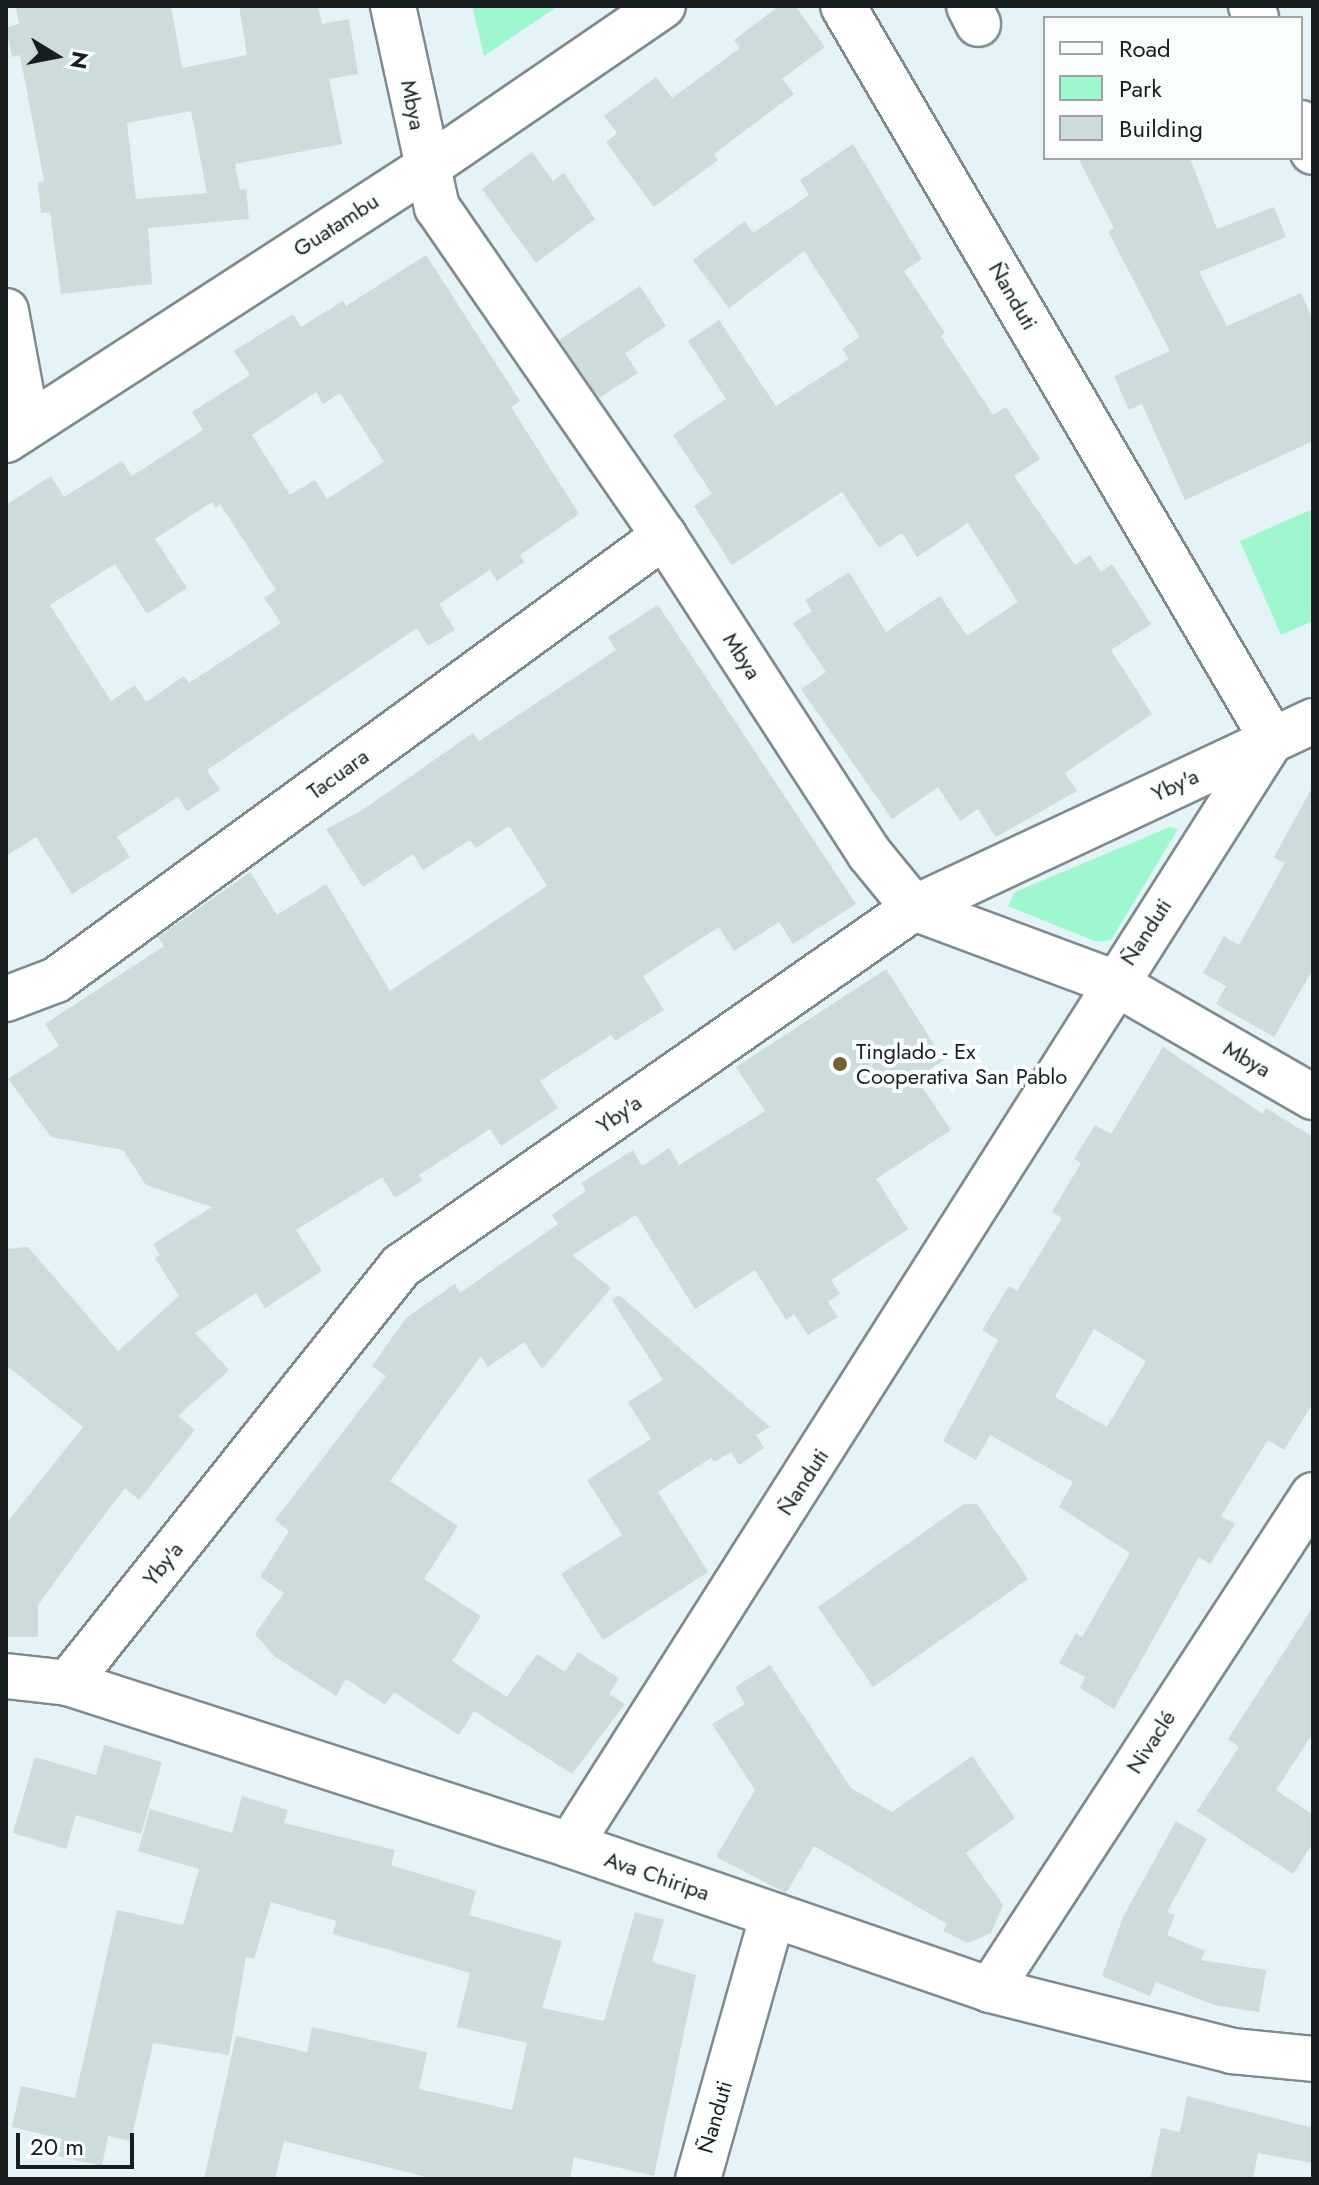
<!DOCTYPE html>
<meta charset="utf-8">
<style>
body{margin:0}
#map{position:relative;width:1319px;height:2185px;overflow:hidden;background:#e3f3f8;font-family:Jost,sans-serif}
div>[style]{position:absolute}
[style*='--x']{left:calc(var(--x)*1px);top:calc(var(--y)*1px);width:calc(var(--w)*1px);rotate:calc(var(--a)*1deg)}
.green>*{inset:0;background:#9ff7ce}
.building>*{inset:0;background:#cbdcda}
.roads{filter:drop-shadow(2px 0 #7d8b8f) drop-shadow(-2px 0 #7d8b8f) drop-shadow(0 2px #7d8b8f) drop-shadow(0 -2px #7d8b8f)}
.minor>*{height:44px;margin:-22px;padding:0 22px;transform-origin:22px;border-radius:22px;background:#fff}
.dots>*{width:22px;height:22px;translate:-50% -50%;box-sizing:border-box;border:4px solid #fbfeff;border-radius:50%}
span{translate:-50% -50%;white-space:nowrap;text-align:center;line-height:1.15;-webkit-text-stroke:8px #fbfeff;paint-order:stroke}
.street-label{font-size:22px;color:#181e1f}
.poi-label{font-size:22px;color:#181e1f}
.left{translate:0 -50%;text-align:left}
.frame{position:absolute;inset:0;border:8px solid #181e1f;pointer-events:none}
.legend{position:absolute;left:1043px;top:16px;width:260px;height:144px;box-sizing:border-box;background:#fbfeff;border:2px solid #a0a4a5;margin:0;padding:10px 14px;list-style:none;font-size:24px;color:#181e1f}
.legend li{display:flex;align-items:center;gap:16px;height:40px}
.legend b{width:40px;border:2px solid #a0a4a5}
.north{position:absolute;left:16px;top:16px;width:80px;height:80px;-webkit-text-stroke:6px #fbfeff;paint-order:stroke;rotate:100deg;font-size:22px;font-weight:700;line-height:32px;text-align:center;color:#181e1f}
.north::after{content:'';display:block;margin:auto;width:28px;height:36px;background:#181e1f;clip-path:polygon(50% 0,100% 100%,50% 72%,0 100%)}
.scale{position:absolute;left:16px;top:2133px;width:118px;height:36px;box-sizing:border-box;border:4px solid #181e1f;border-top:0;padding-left:10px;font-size:24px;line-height:28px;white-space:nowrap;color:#181e1f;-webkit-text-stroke:6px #fbfeff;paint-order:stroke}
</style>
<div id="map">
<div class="green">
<div style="clip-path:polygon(472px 6px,558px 6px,484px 56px)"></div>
<div style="clip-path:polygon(1313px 509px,1313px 621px,1281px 635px,1240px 541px)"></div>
<div style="clip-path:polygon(1170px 827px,1178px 829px,1111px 940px,1097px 942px,1008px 906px,1015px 892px)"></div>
</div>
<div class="building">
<div style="clip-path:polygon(evenodd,16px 6px,171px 6px,182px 68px,247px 55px,239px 6px,318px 6px,322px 24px,349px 19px,358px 74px,329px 79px,342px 144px,235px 164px,240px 190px,246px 189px,249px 219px,148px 228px,152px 284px,61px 294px,50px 212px,41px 213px,38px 182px,44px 181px,20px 55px,12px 57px,6px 28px,19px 24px,16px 6px,191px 111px,207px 193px,136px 199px,127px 123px,191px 111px)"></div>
<div style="clip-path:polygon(779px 6px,795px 6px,825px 47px,782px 79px,794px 94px,714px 154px,718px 160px,654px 207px,606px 142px,617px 133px,604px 116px,656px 77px,672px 98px,740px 48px,734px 40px)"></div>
<div style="clip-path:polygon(853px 144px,922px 259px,904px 271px,945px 333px,941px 336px,993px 415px,1006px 407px,1040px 459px,1014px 476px,1075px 565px,1090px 555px,1101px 572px,1112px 564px,1151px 624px,1111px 650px,1152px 714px,1065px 773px,1077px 791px,996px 837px,978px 809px,960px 821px,938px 787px,892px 819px,801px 689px,826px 672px,793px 623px,812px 611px,805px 600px,849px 572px,886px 632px,940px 596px,967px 636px,1018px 602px,968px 523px,917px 557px,902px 533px,879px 548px,842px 492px,732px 565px,694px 506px,712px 494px,673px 435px,726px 399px,688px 341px,719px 320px,776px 406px,849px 359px,842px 349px,860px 337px,804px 251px,729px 308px,693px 260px,745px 221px,753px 233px,809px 195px,800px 180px)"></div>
<div style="clip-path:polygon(532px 152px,553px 181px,564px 173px,595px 219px,536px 263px,482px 189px)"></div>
<div style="clip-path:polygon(1078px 158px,1190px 158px,1217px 229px,1274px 207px,1286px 237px,1199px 272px,1227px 326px,1301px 293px,1313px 320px,1313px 441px,1185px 500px,1142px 404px,1129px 410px,1114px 376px,1170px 351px,1108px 231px,1114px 228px)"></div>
<div style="clip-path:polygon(evenodd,426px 255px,520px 401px,511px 407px,579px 514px,520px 555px,524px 562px,497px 581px,490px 570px,439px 604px,455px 630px,428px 646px,417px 628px,207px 770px,220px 790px,187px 811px,178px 797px,117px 837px,130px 857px,72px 894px,36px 837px,6px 856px,6px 505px,51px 476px,64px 497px,122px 461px,132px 476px,203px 430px,192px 412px,250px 375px,234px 351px,293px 314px,301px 327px,343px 301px,346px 306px,426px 255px,316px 392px,323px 404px,340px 393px,384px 462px,327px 499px,315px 480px,290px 495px,252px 435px,316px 392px,426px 255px,212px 502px,215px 508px,220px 504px,276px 590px,264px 598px,281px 623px,189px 683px,184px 676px,146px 702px,135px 685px,111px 701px,50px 605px,115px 564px,147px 614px,187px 588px,155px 539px,212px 502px)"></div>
<div style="clip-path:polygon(640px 286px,666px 326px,625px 353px,638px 373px,599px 398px,559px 340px)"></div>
<div style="clip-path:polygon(658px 605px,856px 904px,793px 944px,779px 922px,734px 951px,719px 927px,643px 976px,664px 1010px,615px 1041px,611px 1035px,540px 1081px,558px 1108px,501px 1146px,490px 1129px,419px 1175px,423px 1180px,395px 1198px,382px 1177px,296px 1230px,322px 1271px,265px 1308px,256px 1293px,195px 1333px,229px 1370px,178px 1416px,195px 1430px,139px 1500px,125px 1488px,80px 1547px,38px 1605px,38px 1637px,6px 1637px,6px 1524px,83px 1427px,6px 1365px,6px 1249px,28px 1247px,118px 1351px,179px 1296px,155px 1258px,160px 1255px,153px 1244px,212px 1207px,146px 1185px,123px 1150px,51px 1137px,8px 1079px,59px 1046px,45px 1024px,164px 946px,158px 937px,250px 872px,277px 915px,326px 884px,390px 991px,547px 886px,509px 826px,476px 848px,470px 840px,423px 870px,413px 854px,363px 887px,326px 829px,361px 811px,473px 733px,479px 741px,616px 650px,608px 637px)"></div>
<div style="clip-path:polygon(1313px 786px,1313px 969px,1274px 1037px,1216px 1004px,1226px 986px,1203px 973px,1224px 936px,1239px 945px,1285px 863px,1274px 857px)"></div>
<div style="clip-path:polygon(886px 969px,944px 1060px,916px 1078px,951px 1130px,876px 1179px,908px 1229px,831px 1280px,840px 1294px,828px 1302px,838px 1317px,808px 1335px,794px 1314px,786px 1320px,755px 1270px,695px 1309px,636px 1215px,572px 1255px,611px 1288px,542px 1369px,524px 1342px,488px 1367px,481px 1356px,390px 1481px,458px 1526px,424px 1579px,481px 1616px,452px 1661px,507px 1697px,537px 1654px,565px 1672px,578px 1652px,619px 1678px,609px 1694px,625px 1704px,572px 1774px,474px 1711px,459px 1735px,394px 1692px,385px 1705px,346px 1679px,336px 1696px,274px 1656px,255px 1634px,284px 1593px,260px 1577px,289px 1531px,275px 1520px,386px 1376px,372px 1366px,406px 1318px,455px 1284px,460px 1293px,558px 1224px,552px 1215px,586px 1191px,581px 1183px,633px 1150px,642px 1166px,669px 1148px,679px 1165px,765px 1111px,736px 1067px)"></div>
<div style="clip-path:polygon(evenodd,1163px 1047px,1263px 1114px,1266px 1108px,1313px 1137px,1313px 1403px,1284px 1450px,1268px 1440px,1221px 1516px,1235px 1524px,1210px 1564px,1199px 1557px,1114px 1709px,1080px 1688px,1085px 1677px,1059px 1663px,1076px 1633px,1082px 1637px,1130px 1553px,1059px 1507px,1073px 1482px,990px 1435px,976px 1460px,943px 1441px,998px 1340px,982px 1330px,1009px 1286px,1017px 1291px,1062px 1218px,1052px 1212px,1081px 1163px,1074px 1159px,1095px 1125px,1111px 1134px,1163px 1047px,1094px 1329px,1146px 1361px,1107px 1427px,1055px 1397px,1094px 1329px)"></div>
<div style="clip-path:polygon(619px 1295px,770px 1427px,756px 1435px,764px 1448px,739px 1465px,731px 1452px,714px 1462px,711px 1458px,658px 1492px,708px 1572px,603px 1640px,561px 1574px,622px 1535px,587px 1480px,651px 1439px,628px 1402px,663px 1380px,612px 1300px)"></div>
<div style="clip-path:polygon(964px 1504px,977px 1504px,1028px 1579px,873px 1687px,818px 1607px)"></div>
<div style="clip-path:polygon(1313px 1607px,1313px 1733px,1276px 1790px,1313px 1815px,1313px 1843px,1293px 1874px,1197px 1811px,1239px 1747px,1228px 1739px)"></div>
<div style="clip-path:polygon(770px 1665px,851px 1788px,892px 1812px,972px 1756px,1015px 1818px,966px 1853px,1003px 1905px,991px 1933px,968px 1943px,943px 1931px,947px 1924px,814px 1846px,786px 1893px,716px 1857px,755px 1790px,712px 1724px,745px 1704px,735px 1687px)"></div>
<div style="clip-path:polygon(104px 1745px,162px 1762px,141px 1834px,76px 1815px,66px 1849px,13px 1833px,35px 1757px,96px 1775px)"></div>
<div style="clip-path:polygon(242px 1796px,288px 1810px,284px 1823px,395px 1850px,391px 1865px,476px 1891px,469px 1915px,562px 1941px,542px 2008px,604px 2021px,635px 1912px,664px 1920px,652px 1962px,696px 1975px,654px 2176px,574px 2157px,570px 2179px,434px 2179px,284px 2141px,275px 2179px,204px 2179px,236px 2036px,307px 2052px,312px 2027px,427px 2052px,419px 2089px,512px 2110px,527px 2043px,457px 2027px,470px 1973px,333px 1934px,336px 1921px,271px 1902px,254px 1959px,246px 1957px,229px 2055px,153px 2043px,131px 2141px,108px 2136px,102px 2166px,58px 2156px,62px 2139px,12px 2127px,21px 2086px,75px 2098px,117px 1910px,183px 1925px,199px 1869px,138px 1851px,150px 1809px,232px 1833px)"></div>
<div style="clip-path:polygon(1176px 1821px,1207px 1839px,1167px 1912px,1175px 1915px,1167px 1935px,1205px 1951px,1201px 1960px,1266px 1970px,1259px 2012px,1214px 2005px,1156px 1982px,1150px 1996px,1102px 1976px,1123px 1917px)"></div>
<div style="clip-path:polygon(1187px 2096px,1313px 2128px,1313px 2163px,1258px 2153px,1253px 2179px,1150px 2179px,1161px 2128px,1180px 2132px)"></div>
</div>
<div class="roads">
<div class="minor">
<div style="--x:393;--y:6;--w:206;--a:77.7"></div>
<div style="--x:437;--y:207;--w:400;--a:55.4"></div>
<div style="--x:664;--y:536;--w:378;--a:57.1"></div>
<div style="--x:869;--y:853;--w:71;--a:50.7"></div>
<div style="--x:914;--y:908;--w:212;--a:20.4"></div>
<div style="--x:1113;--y:982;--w:231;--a:29.9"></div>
<div style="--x:969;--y:6;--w:20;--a:63"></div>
<div style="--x:1251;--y:6;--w:13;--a:67"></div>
<div style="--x:1301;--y:123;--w:31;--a:68"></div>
<div style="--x:6;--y:311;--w:115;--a:79.5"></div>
<div style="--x:6;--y:440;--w:500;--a:-32.93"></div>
<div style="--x:426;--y:168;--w:287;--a:-34.4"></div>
<div style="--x:6;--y:999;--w:53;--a:-20.8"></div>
<div style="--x:56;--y:980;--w:753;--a:-36.14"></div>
<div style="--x:6;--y:1676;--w:62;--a:6.4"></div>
<div style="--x:68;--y:1683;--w:527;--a:17.89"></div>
<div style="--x:570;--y:1845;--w:444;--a:19"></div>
<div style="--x:990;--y:1990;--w:250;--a:14.1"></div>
<div style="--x:1232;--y:2051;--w:81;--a:5.6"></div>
<div style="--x:68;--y:1683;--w:534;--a:-51.39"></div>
<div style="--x:401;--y:1266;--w:626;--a:-34.91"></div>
<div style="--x:914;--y:908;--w:441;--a:-25.1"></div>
<div style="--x:570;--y:1845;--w:1310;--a:-57.6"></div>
<div style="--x:1272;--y:739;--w:849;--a:-120.34"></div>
<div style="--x:990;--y:1990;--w:591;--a:-56.87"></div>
<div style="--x:698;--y:2179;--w:272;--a:-74.2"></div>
</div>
</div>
<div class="dots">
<div style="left:840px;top:1064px;background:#766030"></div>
</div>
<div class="street-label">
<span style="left:413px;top:105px;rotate:79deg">Mbya</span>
<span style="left:336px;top:225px;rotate:-33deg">Guatambu</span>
<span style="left:1013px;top:296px;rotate:60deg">Ñanduti</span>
<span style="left:742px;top:656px;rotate:57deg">Mbya</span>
<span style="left:338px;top:774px;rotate:-36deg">Tacuara</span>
<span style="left:1175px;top:785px;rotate:-25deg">Yby'a</span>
<span style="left:1146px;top:932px;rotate:-57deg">Ñanduti</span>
<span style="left:1247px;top:1059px;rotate:30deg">Mbya</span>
<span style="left:619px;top:1114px;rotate:-35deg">Yby'a</span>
<span style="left:803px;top:1482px;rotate:-57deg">Ñanduti</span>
<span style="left:163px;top:1564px;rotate:-51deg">Yby'a</span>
<span style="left:1151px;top:1742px;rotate:-57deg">Nivaclé</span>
<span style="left:657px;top:1876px;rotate:19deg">Ava Chiripa</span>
<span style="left:715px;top:2117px;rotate:-74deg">Ñanduti</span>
</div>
<div class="poi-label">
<span class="left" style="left:856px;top:1064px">Tinglado - Ex<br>Cooperativa San Pablo</span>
</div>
<div class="frame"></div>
<ul class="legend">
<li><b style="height:10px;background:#fff"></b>Road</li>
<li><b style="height:22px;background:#9ff7ce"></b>Park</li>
<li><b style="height:22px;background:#cbdcda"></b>Building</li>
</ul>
<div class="north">N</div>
<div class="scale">20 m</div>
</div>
